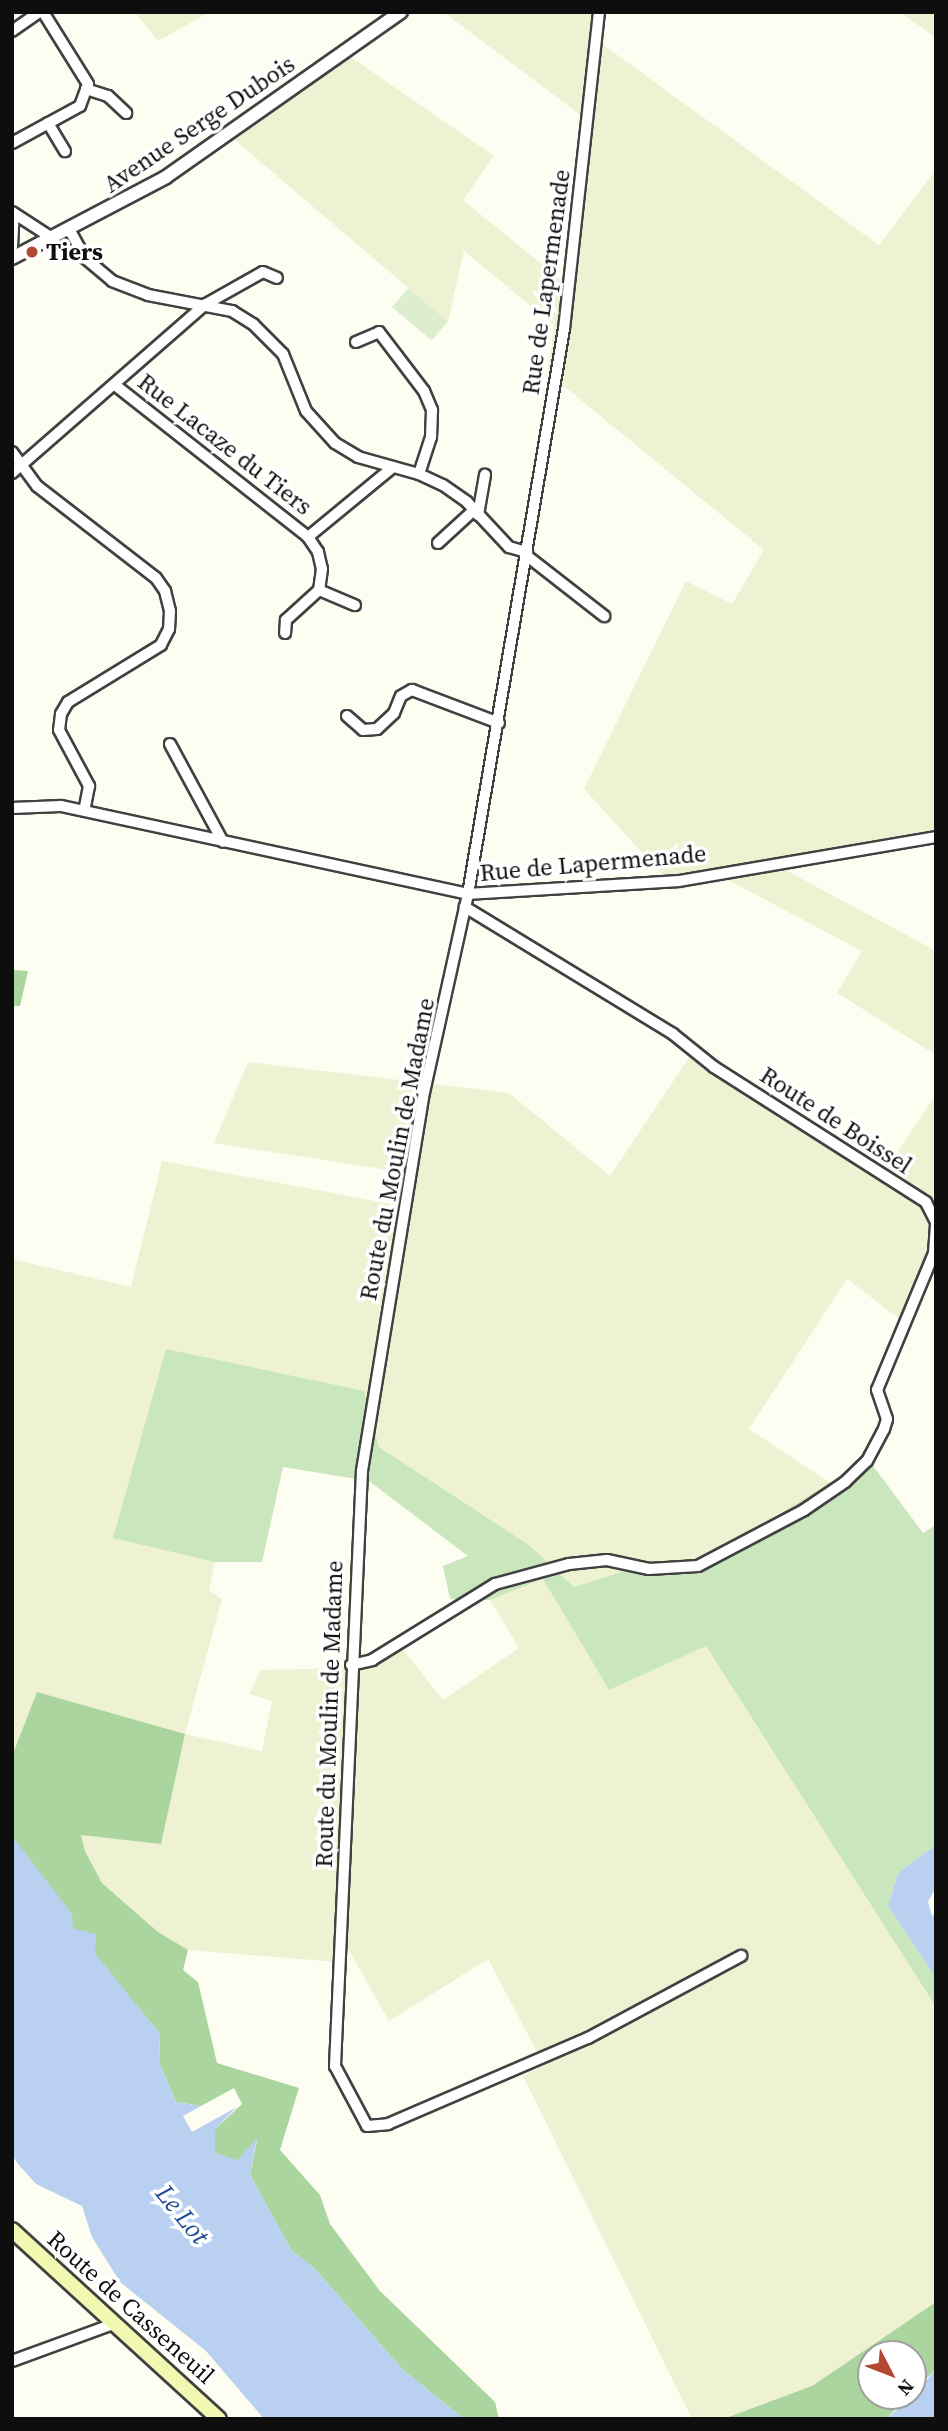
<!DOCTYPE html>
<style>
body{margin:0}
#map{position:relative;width:948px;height:2431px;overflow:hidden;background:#fdfef1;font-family:"Source Serif 4",serif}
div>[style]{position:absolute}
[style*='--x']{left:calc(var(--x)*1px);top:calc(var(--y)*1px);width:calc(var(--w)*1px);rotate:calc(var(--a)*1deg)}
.farmland>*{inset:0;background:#eef2d3}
.green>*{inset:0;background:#c9e6bd}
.forest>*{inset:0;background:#abd59e}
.pitch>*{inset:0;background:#dceece;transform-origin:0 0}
.water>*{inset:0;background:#bad0f1}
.roads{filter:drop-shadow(2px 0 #414141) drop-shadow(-2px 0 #414141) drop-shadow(0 2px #414141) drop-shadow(0 -2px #414141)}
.minor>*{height:10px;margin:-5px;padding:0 5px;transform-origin:5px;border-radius:5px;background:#fff}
.tertiary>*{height:12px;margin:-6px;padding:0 6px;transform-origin:6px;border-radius:6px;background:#fff}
.secondary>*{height:14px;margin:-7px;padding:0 7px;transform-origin:7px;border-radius:7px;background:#f1f8b2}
.dots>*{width:19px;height:19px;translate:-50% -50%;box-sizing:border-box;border:4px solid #fff;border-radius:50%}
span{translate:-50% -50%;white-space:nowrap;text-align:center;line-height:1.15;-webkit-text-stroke:7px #fff;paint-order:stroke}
.street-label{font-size:24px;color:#0e0e0e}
.poi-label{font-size:24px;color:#0e0e0e;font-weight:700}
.left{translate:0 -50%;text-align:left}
.water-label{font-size:26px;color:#224b95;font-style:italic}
.frame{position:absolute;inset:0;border:14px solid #0e0e0e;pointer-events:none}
.north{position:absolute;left:857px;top:2340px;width:70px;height:70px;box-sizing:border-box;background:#fff;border:2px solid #9f9f9f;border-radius:50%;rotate:132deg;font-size:19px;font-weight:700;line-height:28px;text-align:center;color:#0e0e0e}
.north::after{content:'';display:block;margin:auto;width:24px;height:32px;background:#b24732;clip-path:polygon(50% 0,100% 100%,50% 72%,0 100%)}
</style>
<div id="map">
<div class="farmland">
<div style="clip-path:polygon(135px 12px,210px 12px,158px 41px)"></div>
<div style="clip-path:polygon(443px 12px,603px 12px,598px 41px,879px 245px,936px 170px,936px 829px,778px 866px,936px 951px,936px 1055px,837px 993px,862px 951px,726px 879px,676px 890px,584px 789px,686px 581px,732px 604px,764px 550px,548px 373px,554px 325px,464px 251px,448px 322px,235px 140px,348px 55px,494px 156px,463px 200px,566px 284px,577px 217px,583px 117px)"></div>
<div style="clip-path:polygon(905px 12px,936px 12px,936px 38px,903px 14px)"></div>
<div style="clip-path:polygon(692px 1053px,883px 1174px,936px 1094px,936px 1235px,901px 1320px,847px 1279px,749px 1429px,832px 1484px,692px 1569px,637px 1567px,574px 1587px,529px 1545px,379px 1447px,364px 1391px,114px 1538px,215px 1562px,209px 1591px,222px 1599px,185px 1734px,262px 1751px,272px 1701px,250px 1694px,260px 1670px,352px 1668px,397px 1642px,443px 1700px,519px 1648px,490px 1600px,543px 1579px,609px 1690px,706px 1646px,936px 2007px,936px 2302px,812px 2386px,723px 2419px,692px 2419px,523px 2076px,544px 2065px,488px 1959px,389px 2021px,343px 1940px,337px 1962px,188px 1950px,158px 1932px,102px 1883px,85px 1851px,37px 1692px,12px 1756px,12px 1259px,131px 1287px,162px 1161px,396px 1205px,409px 1173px,214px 1143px,248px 1062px,509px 1093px,610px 1176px)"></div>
</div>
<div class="green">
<div style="clip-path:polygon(166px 1349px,364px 1391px,379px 1447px,529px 1545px,574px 1587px,637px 1567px,692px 1569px,868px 1459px,923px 1533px,936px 1525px,936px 1845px,898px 1873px,888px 1906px,936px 1978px,936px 2007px,706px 1646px,609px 1690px,543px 1579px,490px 1600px,450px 1599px,443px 1566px,468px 1556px,369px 1481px,283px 1467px,262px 1562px,215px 1562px,113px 1538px)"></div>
</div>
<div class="forest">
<div style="clip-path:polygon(12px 970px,28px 971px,20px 1006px,12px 1006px)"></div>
<div style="clip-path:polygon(37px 1692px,185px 1734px,161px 1844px,81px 1835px,85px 1851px,102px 1883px,158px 1932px,188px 1950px,183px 1970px,198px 1982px,217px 2063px,299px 2088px,280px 2150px,320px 2195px,330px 2224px,380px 2291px,495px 2402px,499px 2419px,464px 2419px,402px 2369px,315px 2269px,291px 2250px,250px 2175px,257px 2140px,238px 2161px,215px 2153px,215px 2129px,242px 2104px,234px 2088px,201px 2106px,176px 2102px,159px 2062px,160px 2034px,73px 1928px,12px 1836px,12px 1756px)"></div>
<div style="clip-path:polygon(936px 2302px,936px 2369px,913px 2392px,913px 2354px,871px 2354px,871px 2396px,909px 2396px,886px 2419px,723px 2419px,812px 2386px)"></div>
</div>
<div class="pitch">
<div style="left:408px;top:288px;width:52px;height:25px;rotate:40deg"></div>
</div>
<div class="water">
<div style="clip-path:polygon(12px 1836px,72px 1914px,73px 1928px,96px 1934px,95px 1953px,160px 2034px,159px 2062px,176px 2102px,201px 2106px,183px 2116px,192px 2132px,237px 2107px,215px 2129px,215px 2153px,238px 2160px,257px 2138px,250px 2175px,291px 2250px,315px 2269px,402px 2369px,464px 2419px,264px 2419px,206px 2351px,120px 2282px,92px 2237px,82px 2206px,36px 2184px,18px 2164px,12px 2155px)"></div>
<div style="clip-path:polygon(936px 1845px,936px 1887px,928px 1902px,932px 1916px,936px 1914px,936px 1978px,888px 1906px,898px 1873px)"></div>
<div style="clip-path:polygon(936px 2369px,936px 2419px,886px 2419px,913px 2396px)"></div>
</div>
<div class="roads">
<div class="minor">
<div style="--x:599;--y:12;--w:319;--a:96.3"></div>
<div style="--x:564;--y:329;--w:573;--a:99.64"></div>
<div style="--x:468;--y:894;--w:203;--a:102.5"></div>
<div style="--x:424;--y:1092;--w:384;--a:99.3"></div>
<div style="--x:362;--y:1471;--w:596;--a:92.6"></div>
<div style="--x:335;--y:2066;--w:68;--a:61.9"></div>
<div style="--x:367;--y:2126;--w:21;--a:-5"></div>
<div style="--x:388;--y:2124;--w:218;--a:-23.3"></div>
<div style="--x:588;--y:2038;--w:174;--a:-28.2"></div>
<div style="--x:12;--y:31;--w:33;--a:-35"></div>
<div style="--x:86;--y:89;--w:23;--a:18"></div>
<div style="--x:108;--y:96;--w:25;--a:43"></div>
<div style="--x:48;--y:123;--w:33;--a:59"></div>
<div style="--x:12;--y:143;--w:77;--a:-28.6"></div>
<div style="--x:80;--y:106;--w:23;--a:-70"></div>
<div style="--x:88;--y:84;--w:85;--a:-122"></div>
<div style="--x:12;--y:212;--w:48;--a:33"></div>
<div style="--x:69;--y:229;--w:33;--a:61"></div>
<div style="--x:85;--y:258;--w:35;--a:40"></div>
<div style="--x:112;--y:281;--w:39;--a:21"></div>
<div style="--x:148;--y:295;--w:86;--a:10.8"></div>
<div style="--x:232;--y:311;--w:25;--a:32"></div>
<div style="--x:253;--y:324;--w:42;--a:45"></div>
<div style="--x:283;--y:354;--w:61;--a:68"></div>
<div style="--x:306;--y:411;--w:43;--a:47.8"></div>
<div style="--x:335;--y:443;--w:27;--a:31"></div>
<div style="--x:358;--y:457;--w:63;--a:15.6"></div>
<div style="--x:419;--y:474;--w:26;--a:25"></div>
<div style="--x:443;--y:485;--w:29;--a:35"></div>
<div style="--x:467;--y:502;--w:62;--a:47"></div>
<div style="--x:509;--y:547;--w:19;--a:16"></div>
<div style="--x:12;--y:247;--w:33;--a:-87"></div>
<div style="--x:356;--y:342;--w:25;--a:-23"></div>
<div style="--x:379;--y:332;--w:74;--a:52.7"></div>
<div style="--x:424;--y:391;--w:21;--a:67"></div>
<div style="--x:432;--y:410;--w:27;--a:92"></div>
<div style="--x:431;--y:437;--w:39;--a:108"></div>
<div style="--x:115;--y:385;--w:246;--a:38.2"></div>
<div style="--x:308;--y:537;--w:18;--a:56"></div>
<div style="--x:318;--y:552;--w:17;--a:77"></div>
<div style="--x:322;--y:569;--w:21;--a:98"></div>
<div style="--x:319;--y:590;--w:45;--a:137.7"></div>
<div style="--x:286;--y:620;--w:13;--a:94"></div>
<div style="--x:12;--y:452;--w:42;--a:53.7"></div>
<div style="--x:37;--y:486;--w:150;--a:37.7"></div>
<div style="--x:156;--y:578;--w:16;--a:55"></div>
<div style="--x:165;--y:591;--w:21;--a:76"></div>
<div style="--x:170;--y:611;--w:18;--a:93"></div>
<div style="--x:169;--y:629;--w:18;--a:117"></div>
<div style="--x:161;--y:645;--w:109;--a:148.5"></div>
<div style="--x:68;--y:702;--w:14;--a:120"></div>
<div style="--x:61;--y:714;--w:16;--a:97"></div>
<div style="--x:59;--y:730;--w:64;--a:61.8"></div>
<div style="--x:89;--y:786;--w:25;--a:101"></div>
<div style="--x:12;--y:473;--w:257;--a:-41.1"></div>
<div style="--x:206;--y:304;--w:65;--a:-29.3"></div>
<div style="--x:263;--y:272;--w:15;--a:23"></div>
<div style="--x:478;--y:515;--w:41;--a:-80.1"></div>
<div style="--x:308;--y:537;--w:110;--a:-39.5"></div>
<div style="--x:438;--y:543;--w:49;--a:-42.5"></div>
<div style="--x:527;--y:556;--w:98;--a:37.9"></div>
<div style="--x:319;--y:590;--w:39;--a:23"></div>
<div style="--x:347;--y:716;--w:21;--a:41"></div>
<div style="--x:363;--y:730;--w:14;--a:-4"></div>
<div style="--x:377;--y:729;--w:23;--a:-43"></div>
<div style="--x:394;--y:713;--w:18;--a:-68"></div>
<div style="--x:401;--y:696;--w:13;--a:-29"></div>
<div style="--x:412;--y:690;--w:93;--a:20.8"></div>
<div style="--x:170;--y:744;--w:111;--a:61.6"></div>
<div style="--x:12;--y:808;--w:49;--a:-2.3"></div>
<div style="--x:61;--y:806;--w:416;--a:12.2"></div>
<div style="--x:468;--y:894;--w:211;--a:-3.5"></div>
<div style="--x:679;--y:881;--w:261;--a:-9.7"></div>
<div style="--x:351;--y:1665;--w:22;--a:-13"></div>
<div style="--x:372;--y:1660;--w:145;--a:-31.7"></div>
<div style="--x:495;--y:1584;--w:77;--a:-15.1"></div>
<div style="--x:569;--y:1564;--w:38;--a:-6"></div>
<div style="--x:607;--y:1560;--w:43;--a:12.1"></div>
<div style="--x:649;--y:1569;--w:49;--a:-3.5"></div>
<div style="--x:698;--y:1566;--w:120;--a:-27.8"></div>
<div style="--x:804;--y:1510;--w:50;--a:-34.3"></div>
<div style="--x:845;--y:1482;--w:30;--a:-44"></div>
<div style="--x:867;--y:1461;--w:36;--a:-62"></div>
<div style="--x:884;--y:1429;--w:10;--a:-73"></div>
<div style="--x:887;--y:1419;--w:31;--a:-109"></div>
<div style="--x:877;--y:1390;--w:148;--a:-67.4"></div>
<div style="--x:934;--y:1253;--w:31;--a:-86"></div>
<div style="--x:936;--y:1222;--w:22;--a:-117"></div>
<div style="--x:926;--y:1202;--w:251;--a:-147.5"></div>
<div style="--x:714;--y:1067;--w:53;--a:-141.2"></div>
<div style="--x:673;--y:1034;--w:244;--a:-148.6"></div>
<div style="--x:12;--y:2361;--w:111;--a:-20.1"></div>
</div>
<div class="tertiary">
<div style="--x:12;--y:258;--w:174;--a:-27.7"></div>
<div style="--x:166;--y:177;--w:287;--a:-35.1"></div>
</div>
<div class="secondary">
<div style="--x:12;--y:2230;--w:280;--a:42.4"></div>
</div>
</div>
<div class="dots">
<div style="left:32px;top:252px;background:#b24732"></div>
</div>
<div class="street-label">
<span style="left:199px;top:124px;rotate:-34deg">Avenue Serge Dubois</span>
<span style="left:546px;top:282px;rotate:-82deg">Rue de Lapermenade</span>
<span style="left:225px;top:444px;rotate:38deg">Rue Lacaze du Tiers</span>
<span style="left:593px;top:863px;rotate:-5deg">Rue de Lapermenade</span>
<span style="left:836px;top:1120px;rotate:33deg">Route de Boissel</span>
<span style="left:397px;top:1149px;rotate:-79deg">Route du Moulin de Madame</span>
<span style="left:329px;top:1714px;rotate:-88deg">Route du Moulin de Madame</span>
<span style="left:131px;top:2307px;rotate:42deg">Route de Casseneuil</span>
</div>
<div class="poi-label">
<span class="left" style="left:46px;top:252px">Tiers</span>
</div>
<div class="water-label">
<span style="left:182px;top:2215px;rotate:51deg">Le Lot</span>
</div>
<div class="frame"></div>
<div class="north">N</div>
</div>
